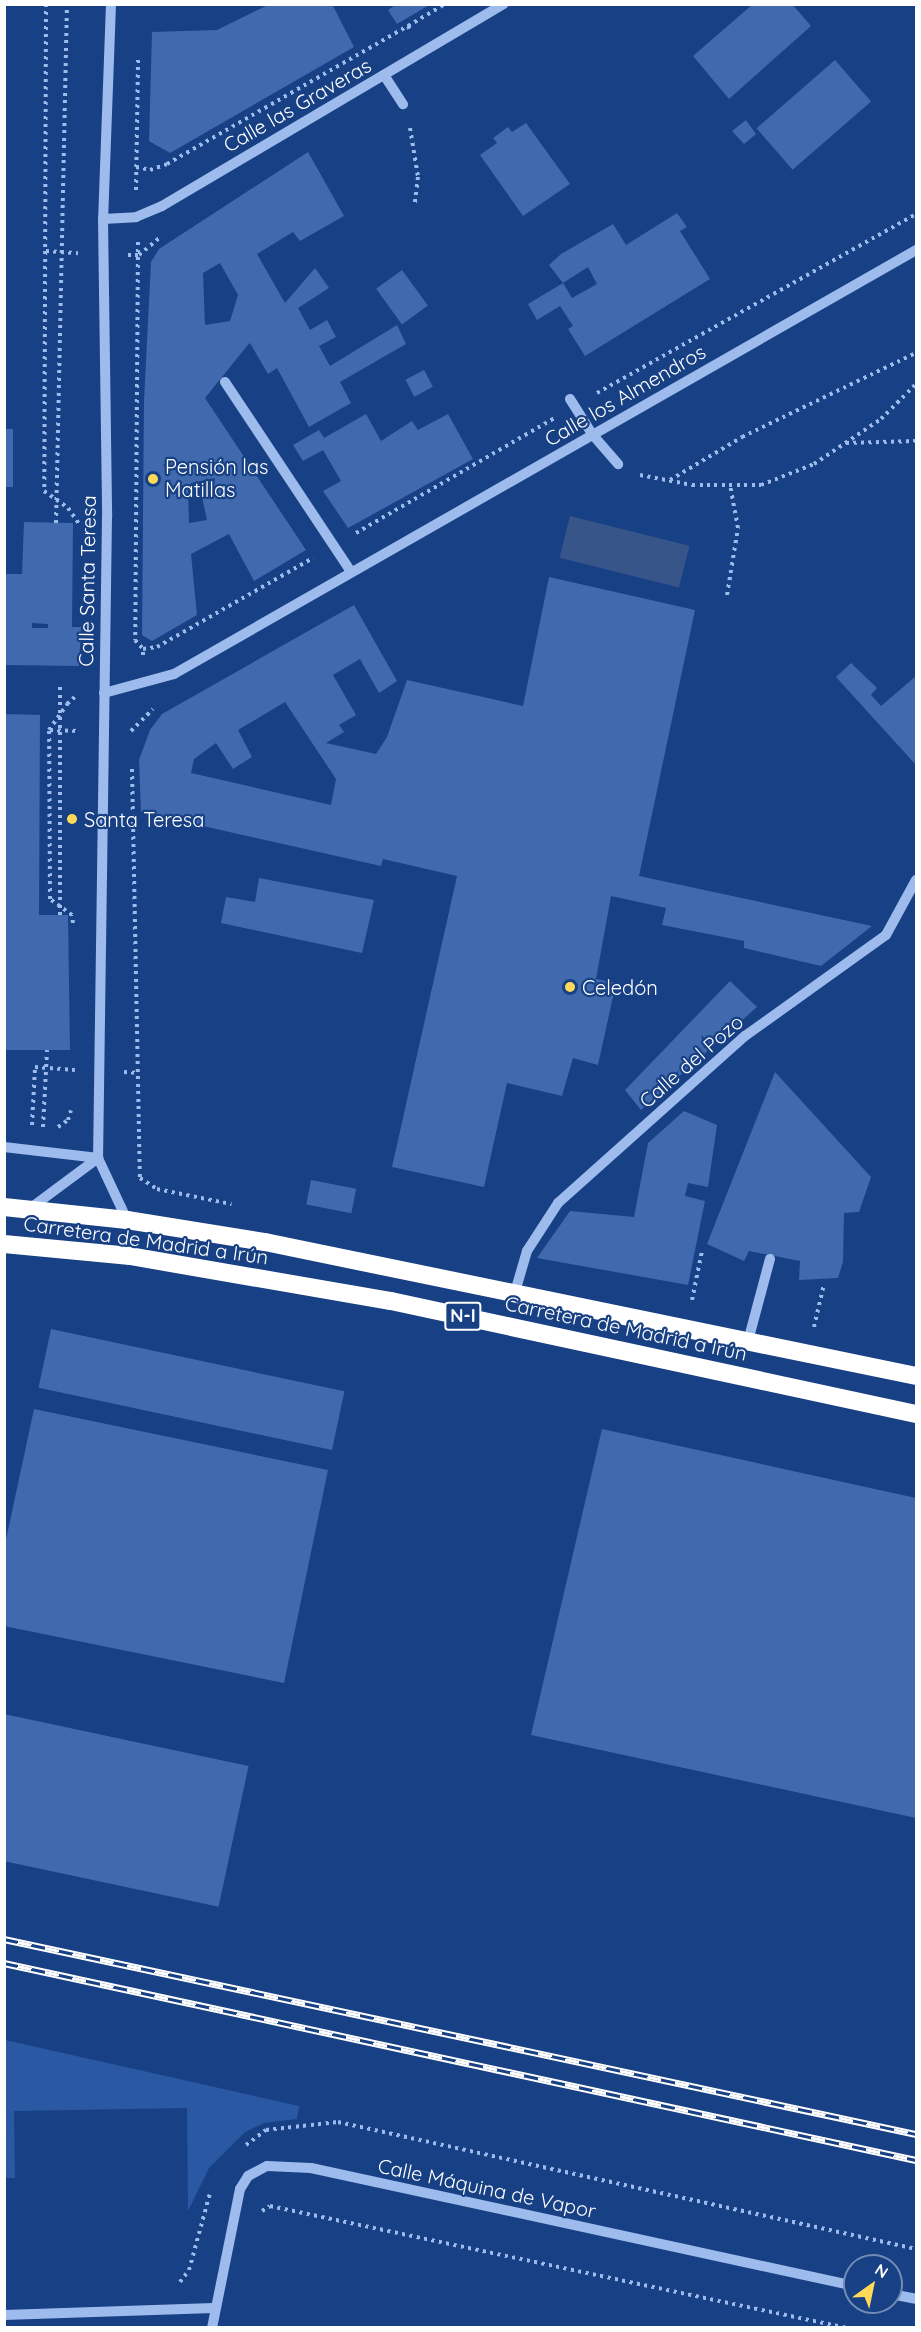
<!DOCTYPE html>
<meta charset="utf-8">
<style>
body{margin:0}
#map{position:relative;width:921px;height:2332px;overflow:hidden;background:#184084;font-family:Quicksand,sans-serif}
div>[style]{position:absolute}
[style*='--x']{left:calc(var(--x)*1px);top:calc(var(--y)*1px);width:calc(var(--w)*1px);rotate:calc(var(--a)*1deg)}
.green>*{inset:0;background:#2a58a3}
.water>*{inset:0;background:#375588;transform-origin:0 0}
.building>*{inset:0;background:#4069ae;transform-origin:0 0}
.path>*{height:4px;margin-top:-2px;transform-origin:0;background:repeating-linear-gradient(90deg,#9dbbec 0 3px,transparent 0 7.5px)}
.minor>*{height:10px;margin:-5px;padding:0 5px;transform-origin:5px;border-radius:5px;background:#9dbbec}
.highway>*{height:18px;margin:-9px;padding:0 9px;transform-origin:9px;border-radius:9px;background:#fff}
.rail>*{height:7px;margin-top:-3.5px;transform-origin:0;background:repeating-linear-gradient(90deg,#184084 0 14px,#fff 0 28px);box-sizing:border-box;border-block:2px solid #fff}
.dots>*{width:16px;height:16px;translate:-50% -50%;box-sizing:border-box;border:3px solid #184084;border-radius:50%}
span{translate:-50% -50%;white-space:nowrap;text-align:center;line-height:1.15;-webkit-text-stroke:4.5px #184084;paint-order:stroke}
.shield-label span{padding:2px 4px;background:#184084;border:2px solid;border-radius:4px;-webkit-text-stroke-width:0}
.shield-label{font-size:18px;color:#fff;font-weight:700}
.street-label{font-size:20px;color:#fff}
.poi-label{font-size:20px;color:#fff}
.left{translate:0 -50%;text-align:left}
.frame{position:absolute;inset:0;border:6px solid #fff;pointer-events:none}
.north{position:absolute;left:843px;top:2254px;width:60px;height:60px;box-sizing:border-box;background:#184084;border:2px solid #748cb5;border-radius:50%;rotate:33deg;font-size:16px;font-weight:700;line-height:24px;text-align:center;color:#fff}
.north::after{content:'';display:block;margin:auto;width:21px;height:27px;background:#ffda58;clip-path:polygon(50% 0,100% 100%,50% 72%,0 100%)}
</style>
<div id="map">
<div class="green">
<div style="clip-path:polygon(5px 2040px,299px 2106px,297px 2119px,264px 2123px,245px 2132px,209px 2168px,188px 2211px,187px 2108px,14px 2111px,15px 2178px,5px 2178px)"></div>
</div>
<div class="water">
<div style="left:570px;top:516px;width:123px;height:43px;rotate:14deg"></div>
</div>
<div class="building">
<div style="clip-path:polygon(270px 4px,332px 4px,354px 47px,170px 153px,149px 141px,152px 32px,217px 30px)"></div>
<div style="clip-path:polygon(397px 4px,431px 4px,397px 24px,388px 10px)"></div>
<div style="clip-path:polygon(753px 4px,792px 4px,811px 26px,729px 99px,693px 56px)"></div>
<div style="left:835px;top:60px;width:55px;height:104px;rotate:49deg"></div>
<div style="clip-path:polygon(746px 120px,756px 134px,744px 144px,732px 131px)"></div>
<div style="clip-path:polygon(526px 123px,570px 184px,523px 216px,480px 155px,497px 143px,493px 138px,508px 127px,512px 132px)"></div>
<div style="clip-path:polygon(evenodd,308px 152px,344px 216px,300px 241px,293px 232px,257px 254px,285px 303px,315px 268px,329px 288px,298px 308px,310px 330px,327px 320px,336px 337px,319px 346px,330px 366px,397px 325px,406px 344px,340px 382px,351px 403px,309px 427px,277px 368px,268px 374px,250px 343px,247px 346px,205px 398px,306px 550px,254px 581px,229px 534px,191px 554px,197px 615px,152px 641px,142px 635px,144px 400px,151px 262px,159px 249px,308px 152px,220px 263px,238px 295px,230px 321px,205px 325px,203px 273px,220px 263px,308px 152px,215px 478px,214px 485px,200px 488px,207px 520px,189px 523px,188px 490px,193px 489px,191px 483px,215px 478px)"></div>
<div style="clip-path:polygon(677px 213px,687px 227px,680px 231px,710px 279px,585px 356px,568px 329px,573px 326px,560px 306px,537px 320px,528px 304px,563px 283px,572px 298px,597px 284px,588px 267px,563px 283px,549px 265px,561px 254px,613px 224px,626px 245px)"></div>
<div style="left:402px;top:270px;width:44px;height:32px;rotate:54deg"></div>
<div style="left:424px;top:370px;width:19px;height:21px;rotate:62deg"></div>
<div style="clip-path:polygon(366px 414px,381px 441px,412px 421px,418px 430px,448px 414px,473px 459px,348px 528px,323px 491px,341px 481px,323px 450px,303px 461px,293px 445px,319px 430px,324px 438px)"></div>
<div style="left:4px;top:429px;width:9px;height:58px"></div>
<div style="clip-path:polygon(evenodd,24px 522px,73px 523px,72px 627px,81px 627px,79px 666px,4px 665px,4px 574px,22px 574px,24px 522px,32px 623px,48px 624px,48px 628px,32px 628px,32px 623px)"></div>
<div style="clip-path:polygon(evenodd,549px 577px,695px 610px,639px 876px,872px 926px,821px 966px,744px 948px,744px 941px,662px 925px,666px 908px,611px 896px,596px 979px,616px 983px,598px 1065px,573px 1058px,562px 1096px,507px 1083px,484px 1187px,392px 1167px,457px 876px,383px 859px,381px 866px,141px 812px,139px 760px,150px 730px,162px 714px,354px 605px,397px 681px,379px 693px,360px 659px,333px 675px,356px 715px,339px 725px,344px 732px,326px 743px,376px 754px,387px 737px,407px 680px,523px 706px,549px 577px,285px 702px,336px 779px,331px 805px,191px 773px,194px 759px,216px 743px,233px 769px,252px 757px,238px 730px,285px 702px)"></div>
<div style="clip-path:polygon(851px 663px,877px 688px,871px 695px,881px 706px,916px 676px,916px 765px,836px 677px)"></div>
<div style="clip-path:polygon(4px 714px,40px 715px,39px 915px,68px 915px,70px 1050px,4px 1050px)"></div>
<div style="clip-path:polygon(259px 878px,374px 900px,362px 953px,221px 923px,226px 897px,255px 902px)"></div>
<div style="clip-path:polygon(730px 981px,757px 1007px,641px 1110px,625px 1090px)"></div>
<div style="clip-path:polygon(775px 1072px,871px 1177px,859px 1212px,844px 1213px,843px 1262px,838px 1278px,799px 1280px,800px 1261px,749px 1251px,744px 1261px,707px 1244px)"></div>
<div style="clip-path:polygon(684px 1111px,717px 1125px,708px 1187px,688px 1183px,685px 1196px,705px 1201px,688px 1285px,537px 1258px,570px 1211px,634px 1217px,648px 1143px)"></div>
<div style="left:311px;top:1180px;width:46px;height:25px;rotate:11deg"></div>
<div style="left:51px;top:1329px;width:300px;height:60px;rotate:12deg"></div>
<div style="clip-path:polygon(34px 1409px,328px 1470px,284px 1683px,4px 1626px,4px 1549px)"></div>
<div style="clip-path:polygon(602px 1429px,916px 1498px,916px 1818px,531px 1735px)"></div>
<div style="left:4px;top:1714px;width:250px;height:144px;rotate:12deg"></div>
</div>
<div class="path">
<div style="--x:46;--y:4;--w:487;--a:90.2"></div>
<div style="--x:44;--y:491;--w:29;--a:35"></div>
<div style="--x:68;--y:508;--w:19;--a:55"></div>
<div style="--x:408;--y:26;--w:43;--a:-30.7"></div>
<div style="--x:410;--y:128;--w:50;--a:80.7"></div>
<div style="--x:418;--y:177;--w:26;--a:97"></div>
<div style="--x:136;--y:167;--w:14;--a:12"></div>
<div style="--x:150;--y:170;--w:18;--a:-19"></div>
<div style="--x:167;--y:164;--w:278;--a:-29.8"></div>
<div style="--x:408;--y:26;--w:4;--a:63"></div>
<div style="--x:136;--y:190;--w:130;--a:-89.1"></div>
<div style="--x:138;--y:242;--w:398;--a:90.4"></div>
<div style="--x:135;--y:640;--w:12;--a:48"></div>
<div style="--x:46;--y:251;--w:32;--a:4"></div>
<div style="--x:128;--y:255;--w:11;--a:0"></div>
<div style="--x:139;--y:255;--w:26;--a:-40"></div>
<div style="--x:597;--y:393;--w:366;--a:-29.3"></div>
<div style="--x:846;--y:443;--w:70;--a:-1.6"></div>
<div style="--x:640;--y:475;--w:53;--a:10.9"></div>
<div style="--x:692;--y:485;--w:69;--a:0"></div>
<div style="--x:761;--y:485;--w:57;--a:-21.6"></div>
<div style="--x:814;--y:464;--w:81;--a:-33.9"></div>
<div style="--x:881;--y:419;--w:49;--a:-45"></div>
<div style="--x:670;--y:480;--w:84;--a:-30.8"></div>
<div style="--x:742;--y:437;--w:193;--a:-25.8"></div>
<div style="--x:56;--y:523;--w:519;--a:-88.79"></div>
<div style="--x:356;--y:533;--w:229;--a:-30.1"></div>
<div style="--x:727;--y:595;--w:68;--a:-80.7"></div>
<div style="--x:738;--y:528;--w:44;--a:-100.5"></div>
<div style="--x:143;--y:655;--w:6;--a:-90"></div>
<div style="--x:143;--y:649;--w:14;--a:-8"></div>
<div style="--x:157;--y:647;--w:180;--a:-29.7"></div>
<div style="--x:50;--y:730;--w:29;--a:2"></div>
<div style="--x:131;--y:731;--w:31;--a:-45"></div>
<div style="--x:132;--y:769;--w:409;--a:88.9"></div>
<div style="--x:140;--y:1178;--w:20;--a:33"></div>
<div style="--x:157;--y:1189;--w:76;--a:11.5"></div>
<div style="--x:60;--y:915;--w:229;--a:-90"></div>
<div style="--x:73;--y:923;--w:8;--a:-97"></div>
<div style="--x:72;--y:915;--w:27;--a:-144"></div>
<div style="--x:50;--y:899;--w:169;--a:-90.3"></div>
<div style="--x:49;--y:730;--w:32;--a:-55"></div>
<div style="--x:67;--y:704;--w:15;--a:-42"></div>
<div style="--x:124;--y:1072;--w:15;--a:4"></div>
<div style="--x:32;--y:1125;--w:58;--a:-87"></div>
<div style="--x:35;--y:1067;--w:40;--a:4.3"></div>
<div style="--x:43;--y:1127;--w:77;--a:-87"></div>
<div style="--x:58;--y:1127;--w:12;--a:-35"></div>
<div style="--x:68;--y:1120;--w:10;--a:-73"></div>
<div style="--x:692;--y:1300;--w:50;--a:-78.5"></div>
<div style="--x:814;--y:1327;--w:44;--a:-76.9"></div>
<div style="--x:246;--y:2145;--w:25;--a:-37"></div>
<div style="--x:266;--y:2130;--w:72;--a:-6.3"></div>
<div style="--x:338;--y:2122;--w:592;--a:12.39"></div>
<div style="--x:262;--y:2211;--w:9;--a:-32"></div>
<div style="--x:270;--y:2206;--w:590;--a:11.94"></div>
<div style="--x:180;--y:2282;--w:15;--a:-53"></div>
<div style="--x:189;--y:2270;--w:80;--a:-74.7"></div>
</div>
<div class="minor">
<div style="--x:111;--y:4;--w:215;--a:92.1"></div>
<div style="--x:103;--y:219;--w:298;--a:89.2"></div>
<div style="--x:107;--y:517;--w:641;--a:90.8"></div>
<div style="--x:98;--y:1158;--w:68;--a:64.9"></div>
<div style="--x:384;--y:75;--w:35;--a:57"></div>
<div style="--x:103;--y:219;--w:33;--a:-3"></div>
<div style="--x:136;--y:217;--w:28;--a:-23"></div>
<div style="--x:162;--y:206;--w:397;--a:-30.6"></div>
<div style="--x:225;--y:382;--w:228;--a:56.4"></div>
<div style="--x:570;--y:399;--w:41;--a:57.8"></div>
<div style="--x:592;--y:434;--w:40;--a:49"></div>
<div style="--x:104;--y:693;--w:73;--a:-15.2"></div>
<div style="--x:174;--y:674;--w:855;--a:-29.74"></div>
<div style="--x:4;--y:1147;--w:95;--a:6.7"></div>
<div style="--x:28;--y:1210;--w:87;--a:-36.6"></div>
<div style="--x:515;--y:1292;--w:43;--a:-73.7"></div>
<div style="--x:527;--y:1251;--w:57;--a:-57.1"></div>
<div style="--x:558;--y:1203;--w:251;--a:-41.8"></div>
<div style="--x:745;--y:1036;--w:173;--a:-35.6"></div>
<div style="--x:886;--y:935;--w:63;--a:-61.4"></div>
<div style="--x:748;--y:1341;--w:85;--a:-75"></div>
<div style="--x:891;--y:2294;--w:25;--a:11"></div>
<div style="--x:4;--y:2315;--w:210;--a:-1.9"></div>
<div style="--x:212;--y:2328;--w:142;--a:-78.6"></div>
<div style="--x:240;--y:2189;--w:15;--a:-58"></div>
<div style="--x:248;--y:2176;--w:21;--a:-28"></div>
<div style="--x:267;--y:2166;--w:44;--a:2.6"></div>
<div style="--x:311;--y:2168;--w:557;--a:12.24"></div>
</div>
<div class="highway">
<div style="--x:4;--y:1207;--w:124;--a:6"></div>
<div style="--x:127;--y:1220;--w:140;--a:9.1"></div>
<div style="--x:265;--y:1242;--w:665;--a:11.63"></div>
<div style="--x:4;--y:1244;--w:127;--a:5.4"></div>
<div style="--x:130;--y:1256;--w:265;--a:9.8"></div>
<div style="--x:391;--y:1301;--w:537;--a:12.15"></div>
</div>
<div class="rail">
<div style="--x:4;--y:1939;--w:933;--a:12.07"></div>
<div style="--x:4;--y:1963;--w:933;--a:12.19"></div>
</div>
<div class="dots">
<div style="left:153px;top:479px;background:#ffda58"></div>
<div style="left:72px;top:819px;background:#ffda58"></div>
<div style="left:570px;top:987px;background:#ffda58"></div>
</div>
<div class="shield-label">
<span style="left:463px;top:1316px">N-I</span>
</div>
<div class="street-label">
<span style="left:297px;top:105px;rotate:-30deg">Calle las Graveras</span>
<span style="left:625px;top:395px;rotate:-30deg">Calle los Almendros</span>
<span style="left:87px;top:581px;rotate:-89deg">Calle Santa Teresa</span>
<span style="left:691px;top:1061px;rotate:-41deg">Calle del Pozo</span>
<span style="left:146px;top:1240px;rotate:8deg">Carretera de Madrid a Irún</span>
<span style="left:626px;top:1328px;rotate:12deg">Carretera de Madrid a Irún</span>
<span style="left:487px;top:2188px;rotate:12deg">Calle Máquina de Vapor</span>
</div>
<div class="poi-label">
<span class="left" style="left:165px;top:478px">Pensión las<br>Matillas</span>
<span class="left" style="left:84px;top:819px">Santa Teresa</span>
<span class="left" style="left:582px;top:987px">Celedón</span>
</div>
<div class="frame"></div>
<div class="north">N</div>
</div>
